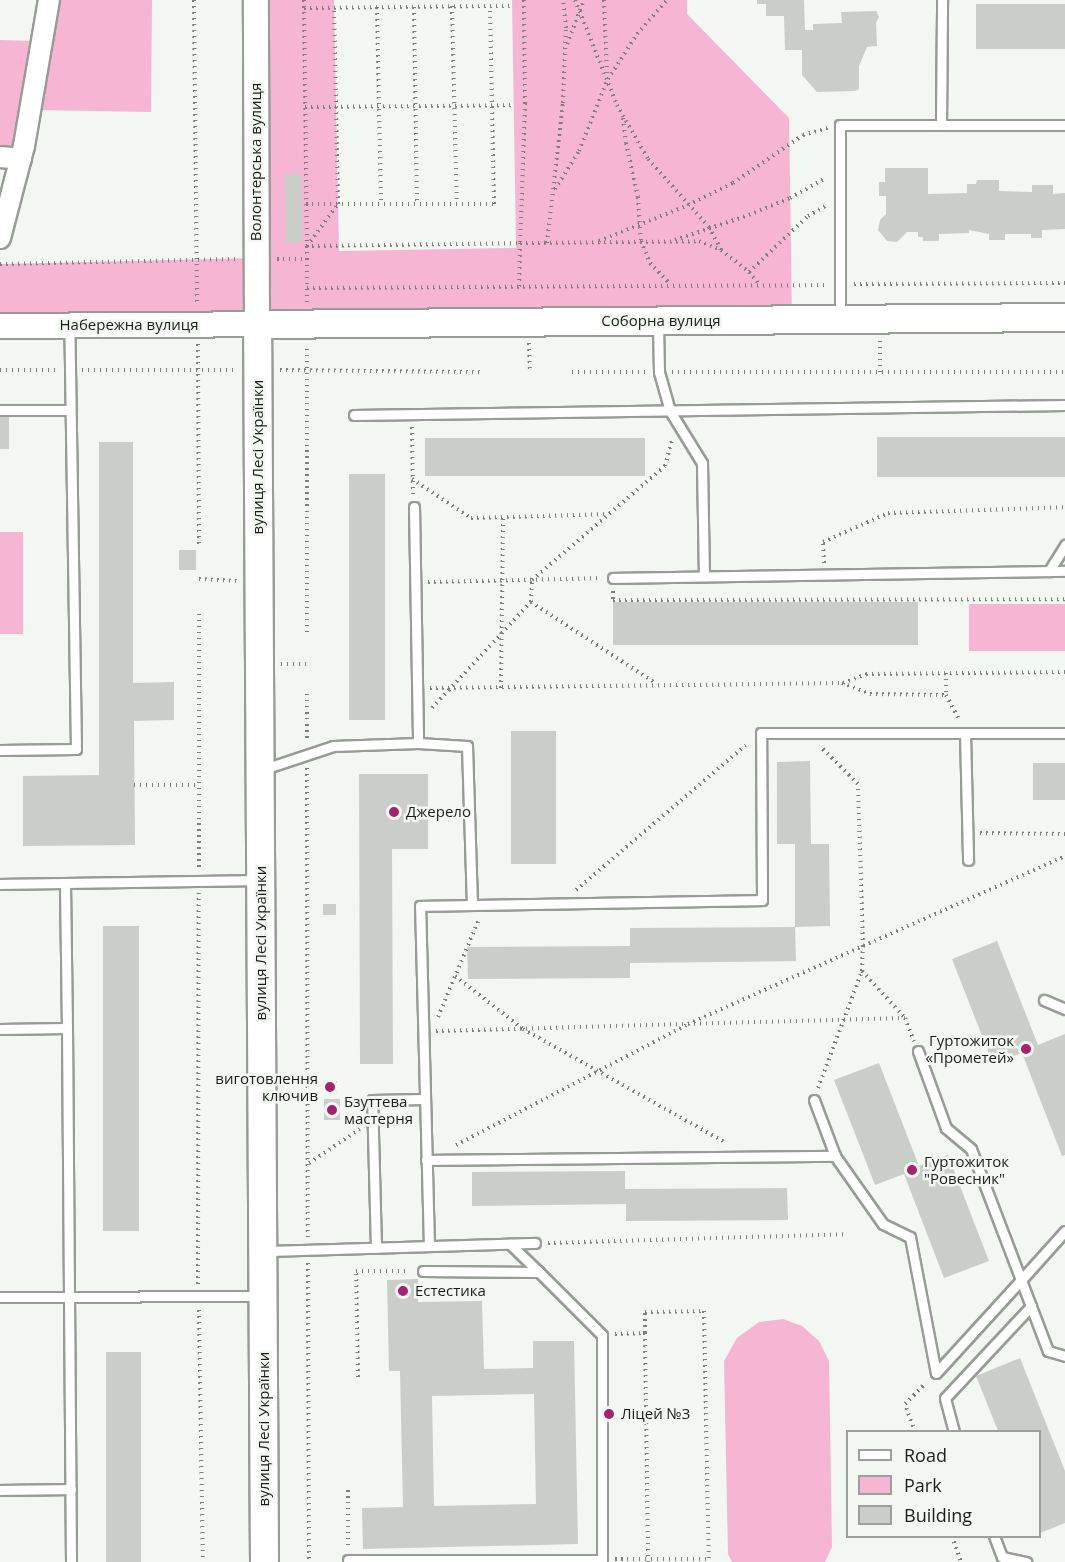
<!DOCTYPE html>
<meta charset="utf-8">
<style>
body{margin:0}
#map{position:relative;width:1065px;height:1562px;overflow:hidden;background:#f2f7f1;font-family:"Open Sans",sans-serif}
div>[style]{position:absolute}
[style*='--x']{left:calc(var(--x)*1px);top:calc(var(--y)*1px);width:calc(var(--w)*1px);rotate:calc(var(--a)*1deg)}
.green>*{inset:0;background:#f6b5d2;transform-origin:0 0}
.building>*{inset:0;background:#c9cec9;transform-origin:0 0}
.path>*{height:4px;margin-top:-2px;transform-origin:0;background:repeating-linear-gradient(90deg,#7d807d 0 1.5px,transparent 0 6px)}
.roads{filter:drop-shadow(2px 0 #989c97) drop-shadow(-2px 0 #989c97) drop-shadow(0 2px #989c97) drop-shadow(0 -2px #989c97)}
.service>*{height:9px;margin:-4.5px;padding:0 4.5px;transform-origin:4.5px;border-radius:4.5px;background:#fff}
.minor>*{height:20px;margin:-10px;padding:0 10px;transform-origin:10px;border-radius:10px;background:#fff}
.tertiary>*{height:24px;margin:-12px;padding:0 12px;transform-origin:12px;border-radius:12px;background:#fff}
.secondary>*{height:27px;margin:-13.5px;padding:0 13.5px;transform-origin:13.5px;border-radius:13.5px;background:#fff}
.dots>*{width:16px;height:16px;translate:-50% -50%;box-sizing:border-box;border:3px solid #f2f7f1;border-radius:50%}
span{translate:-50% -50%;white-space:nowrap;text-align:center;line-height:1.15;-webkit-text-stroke:5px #f2f7f1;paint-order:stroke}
.street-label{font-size:15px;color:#1b1d1b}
.poi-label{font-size:15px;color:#1b1d1b}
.left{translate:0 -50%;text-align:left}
.right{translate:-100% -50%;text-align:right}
.legend{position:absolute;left:846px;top:1430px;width:195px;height:108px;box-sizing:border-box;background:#f2f7f1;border:2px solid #9ca09b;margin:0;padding:8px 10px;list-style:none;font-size:18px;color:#1b1d1b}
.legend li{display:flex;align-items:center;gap:12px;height:30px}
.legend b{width:30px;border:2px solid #9ca09b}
</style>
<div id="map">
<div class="green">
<div style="clip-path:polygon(56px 0,152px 0,151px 112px,38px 110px)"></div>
<div style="clip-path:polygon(256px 0,334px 0,339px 251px,516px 248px,512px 0,687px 0,687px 14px,789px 118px,792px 320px,0 326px,0 264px,256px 258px)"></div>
<div style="clip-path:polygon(0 40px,35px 41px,20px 135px,13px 144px,3px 147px,0 147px)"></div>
<div style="left:0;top:532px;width:23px;height:102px"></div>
<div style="left:1065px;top:604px;width:47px;height:96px;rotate:90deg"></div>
<div style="clip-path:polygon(783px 1319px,802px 1326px,819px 1341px,829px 1361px,832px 1547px,825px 1562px,732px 1562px,728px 1554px,724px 1361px,737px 1338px,759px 1322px)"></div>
</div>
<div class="building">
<div style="clip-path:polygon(757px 0,804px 0,805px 30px,813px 30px,813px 24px,842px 23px,841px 12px,876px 11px,879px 17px,876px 23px,877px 46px,867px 47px,859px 66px,859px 89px,855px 91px,817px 92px,802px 75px,802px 50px,785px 50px,784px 16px,766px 16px,766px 4px,757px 4px)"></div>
<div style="left:976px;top:4px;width:89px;height:45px"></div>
<div style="clip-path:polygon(885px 168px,928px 168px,928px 194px,967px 193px,967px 184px,976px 184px,977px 180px,999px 180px,999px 191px,1032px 192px,1032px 185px,1053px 185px,1053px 194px,1065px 193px,1065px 229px,1042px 230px,1042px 238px,1031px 238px,1031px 234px,1005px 234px,1005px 240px,989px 240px,989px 234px,969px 230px,969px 233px,939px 234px,939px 241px,923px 241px,923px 237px,918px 237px,918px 232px,907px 232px,897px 242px,887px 241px,878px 230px,880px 220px,886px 214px,886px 196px,879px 196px,879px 182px,885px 182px)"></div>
<div style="left:301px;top:174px;width:68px;height:16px;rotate:89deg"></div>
<div style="left:0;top:416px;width:9px;height:33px"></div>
<div style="left:1065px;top:437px;width:40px;height:188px;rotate:90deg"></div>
<div style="left:645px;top:438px;width:38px;height:220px;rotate:90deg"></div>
<div style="clip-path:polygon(99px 442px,133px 442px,133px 683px,174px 682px,174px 720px,134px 721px,135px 845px,23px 846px,23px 776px,99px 775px)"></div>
<div style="left:349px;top:474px;width:36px;height:246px"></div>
<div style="left:196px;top:550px;width:20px;height:17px;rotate:90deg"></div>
<div style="left:613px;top:602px;width:305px;height:43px"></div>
<div style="left:511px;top:731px;width:45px;height:133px"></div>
<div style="clip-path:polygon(810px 761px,811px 844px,829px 844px,830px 926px,795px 927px,796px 961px,630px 963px,630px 978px,468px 979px,467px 947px,630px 946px,630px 928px,795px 927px,795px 844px,777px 844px,777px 762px)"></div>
<div style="left:1033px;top:763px;width:32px;height:37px"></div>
<div style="clip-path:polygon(359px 774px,428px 774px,428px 849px,392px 849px,393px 1064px,360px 1064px)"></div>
<div style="left:323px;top:904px;width:13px;height:11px"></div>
<div style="left:139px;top:926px;width:305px;height:36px;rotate:90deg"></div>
<div style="clip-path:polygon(997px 941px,1038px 1045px,1065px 1034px,1065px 1155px,1062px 1156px,1022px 1053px,993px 1064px,952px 959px)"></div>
<div style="clip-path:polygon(879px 1063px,919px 1166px,948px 1155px,989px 1261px,944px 1278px,904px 1174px,875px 1185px,834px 1080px)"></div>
<div style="left:337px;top:1081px;width:11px;height:13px;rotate:90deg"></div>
<div style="left:340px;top:1099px;width:21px;height:16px;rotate:90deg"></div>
<div style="clip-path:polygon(625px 1171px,625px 1189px,787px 1188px,788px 1220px,626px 1221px,626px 1204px,472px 1206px,472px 1172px)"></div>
<div style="clip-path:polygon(evenodd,418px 1279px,418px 1302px,482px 1301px,484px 1369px,533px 1368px,533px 1341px,574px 1341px,578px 1544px,363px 1549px,362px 1508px,403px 1507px,400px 1371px,389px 1371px,387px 1280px,418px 1279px,534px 1394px,536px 1504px,434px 1506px,432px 1396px,534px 1394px)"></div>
<div style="left:106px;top:1352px;width:35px;height:210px"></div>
<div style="clip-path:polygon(1020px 1358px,1065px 1471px,1065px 1523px,1040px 1533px,1040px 1431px,998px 1431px,976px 1376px)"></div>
</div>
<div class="path">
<div style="--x:194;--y:0;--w:303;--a:89.4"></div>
<div style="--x:304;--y:0;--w:259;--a:89.3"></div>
<div style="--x:524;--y:0;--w:103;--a:89.4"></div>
<div style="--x:525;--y:103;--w:140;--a:92"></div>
<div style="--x:520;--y:243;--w:179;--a:-0.6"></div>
<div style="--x:699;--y:241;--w:24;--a:22"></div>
<div style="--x:721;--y:250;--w:36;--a:38"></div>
<div style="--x:749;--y:272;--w:17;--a:50"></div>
<div style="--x:575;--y:0;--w:113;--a:68.2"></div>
<div style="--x:617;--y:105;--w:62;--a:60.1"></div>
<div style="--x:648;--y:159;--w:91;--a:48.1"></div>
<div style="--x:709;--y:227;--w:26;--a:62"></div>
<div style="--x:604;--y:0;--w:73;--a:87.6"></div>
<div style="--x:452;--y:6;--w:198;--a:88.6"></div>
<div style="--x:377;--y:7;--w:197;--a:88.8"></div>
<div style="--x:414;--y:7;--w:197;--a:89.1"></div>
<div style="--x:304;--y:8;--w:208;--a:-0.6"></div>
<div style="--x:567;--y:44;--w:47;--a:-68.9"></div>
<div style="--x:608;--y:79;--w:54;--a:-57.2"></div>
<div style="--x:637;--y:34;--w:45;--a:-48.6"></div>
<div style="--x:305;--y:107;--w:209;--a:-0.5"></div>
<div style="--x:623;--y:118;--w:25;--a:83"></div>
<div style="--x:626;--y:143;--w:55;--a:77.5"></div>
<div style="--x:638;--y:197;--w:44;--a:86.1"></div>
<div style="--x:641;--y:241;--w:24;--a:68"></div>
<div style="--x:650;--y:263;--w:30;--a:46"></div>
<div style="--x:555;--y:189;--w:45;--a:-57.7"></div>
<div style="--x:579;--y:151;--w:75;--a:-68.2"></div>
<div style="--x:306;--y:204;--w:188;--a:0"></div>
<div style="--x:494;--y:204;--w:198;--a:-91.2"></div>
<div style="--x:675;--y:240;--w:78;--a:-18.7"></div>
<div style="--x:749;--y:215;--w:44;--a:-22.5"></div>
<div style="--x:790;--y:198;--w:41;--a:-29.1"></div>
<div style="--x:599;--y:241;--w:96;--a:-22"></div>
<div style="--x:688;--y:205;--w:50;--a:-26.1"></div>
<div style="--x:733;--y:183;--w:85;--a:-34.4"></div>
<div style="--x:803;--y:135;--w:26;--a:-16"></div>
<div style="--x:547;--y:243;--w:141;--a:-83.5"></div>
<div style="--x:563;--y:103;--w:75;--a:-87.7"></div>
<div style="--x:566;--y:28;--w:28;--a:-96"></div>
<div style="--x:306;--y:246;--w:214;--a:-0.8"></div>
<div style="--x:520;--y:243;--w:44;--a:91.3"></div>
<div style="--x:307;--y:246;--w:52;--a:-53.6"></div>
<div style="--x:338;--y:204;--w:196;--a:-91.2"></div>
<div style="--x:277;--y:259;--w:30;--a:0"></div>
<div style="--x:307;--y:259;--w:44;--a:90"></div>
<div style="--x:0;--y:264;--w:236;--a:-1.2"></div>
<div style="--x:749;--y:272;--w:81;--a:-43.5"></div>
<div style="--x:808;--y:216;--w:20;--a:-30"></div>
<div style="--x:854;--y:284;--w:211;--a:-0.3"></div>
<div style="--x:307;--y:288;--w:521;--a:-0.33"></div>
<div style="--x:529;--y:343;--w:29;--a:88"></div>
<div style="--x:198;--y:344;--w:200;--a:89.7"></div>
<div style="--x:0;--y:370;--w:56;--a:0"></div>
<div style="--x:82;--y:370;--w:154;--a:0"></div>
<div style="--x:280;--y:370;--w:204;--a:0.6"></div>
<div style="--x:572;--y:372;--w:75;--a:0"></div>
<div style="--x:672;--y:372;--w:393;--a:0"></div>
<div style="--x:880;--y:372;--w:32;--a:-90"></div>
<div style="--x:412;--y:427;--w:67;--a:89.1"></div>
<div style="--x:412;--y:479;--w:71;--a:33.5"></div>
<div style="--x:471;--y:518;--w:135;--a:-1.7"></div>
<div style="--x:824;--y:563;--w:21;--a:-93"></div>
<div style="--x:823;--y:542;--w:71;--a:-24"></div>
<div style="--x:888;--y:513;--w:177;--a:-1.9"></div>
<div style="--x:199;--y:579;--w:38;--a:3"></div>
<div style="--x:428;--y:582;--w:173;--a:-1.3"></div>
<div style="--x:613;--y:591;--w:9;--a:90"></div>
<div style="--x:613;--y:600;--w:452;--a:-0.1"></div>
<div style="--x:531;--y:602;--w:22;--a:-87"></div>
<div style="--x:532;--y:580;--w:175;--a:-40.6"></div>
<div style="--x:665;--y:466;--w:27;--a:-75"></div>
<div style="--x:307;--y:632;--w:286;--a:-90"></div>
<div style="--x:281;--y:664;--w:26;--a:0"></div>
<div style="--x:946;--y:673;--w:22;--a:90"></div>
<div style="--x:843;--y:683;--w:25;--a:-21"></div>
<div style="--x:866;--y:674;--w:199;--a:-0.6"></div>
<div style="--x:430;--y:688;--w:412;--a:-0.7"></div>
<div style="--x:842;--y:683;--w:30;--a:21"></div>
<div style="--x:870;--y:694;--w:76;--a:0.8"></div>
<div style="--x:946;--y:695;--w:26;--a:62"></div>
<div style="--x:501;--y:688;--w:170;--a:-89.3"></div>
<div style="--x:307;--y:694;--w:45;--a:90"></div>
<div style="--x:432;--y:708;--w:145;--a:-47"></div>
<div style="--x:531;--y:602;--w:150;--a:33.1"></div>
<div style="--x:307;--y:768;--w:469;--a:89.9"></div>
<div style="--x:134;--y:785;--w:65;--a:0"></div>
<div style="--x:980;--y:833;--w:85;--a:0.7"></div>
<div style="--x:199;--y:867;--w:257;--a:-90"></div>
<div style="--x:576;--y:890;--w:223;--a:-40.5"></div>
<div style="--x:862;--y:971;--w:64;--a:47.5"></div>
<div style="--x:455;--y:976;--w:86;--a:37.9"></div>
<div style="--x:523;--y:1029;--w:231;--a:29.3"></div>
<div style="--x:438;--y:1017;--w:106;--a:-67.3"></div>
<div style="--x:436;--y:1031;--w:469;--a:-1.6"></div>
<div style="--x:905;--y:1018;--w:25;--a:69"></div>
<div style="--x:818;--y:1088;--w:125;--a:-69.4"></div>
<div style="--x:862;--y:971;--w:25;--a:-88"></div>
<div style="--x:863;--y:946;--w:162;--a:-91.8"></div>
<div style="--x:858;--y:784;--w:52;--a:-135"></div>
<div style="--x:456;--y:1145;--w:262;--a:-27.5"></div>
<div style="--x:688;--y:1024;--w:413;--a:-24"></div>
<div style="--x:309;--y:1163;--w:61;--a:-33.7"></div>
<div style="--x:548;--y:1243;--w:296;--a:-1.7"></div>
<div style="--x:308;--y:1263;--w:299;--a:89.8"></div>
<div style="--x:198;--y:1284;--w:391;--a:-89.9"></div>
<div style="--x:199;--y:1310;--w:252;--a:89.1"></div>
<div style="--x:645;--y:1333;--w:21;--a:-90"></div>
<div style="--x:645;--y:1312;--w:59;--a:-1"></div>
<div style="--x:704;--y:1311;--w:251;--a:88.9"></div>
<div style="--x:615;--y:1334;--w:30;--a:-2"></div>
<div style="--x:645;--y:1333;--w:229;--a:89.2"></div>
<div style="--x:358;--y:1377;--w:106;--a:-91.1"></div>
<div style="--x:356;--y:1271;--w:53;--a:0"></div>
<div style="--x:915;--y:1432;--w:30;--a:-110"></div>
<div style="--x:905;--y:1404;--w:30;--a:-45"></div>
<div style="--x:348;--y:1490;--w:56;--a:90"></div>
<div style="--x:952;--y:1536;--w:28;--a:71"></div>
<div style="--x:615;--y:1559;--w:94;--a:0"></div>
</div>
<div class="roads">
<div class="service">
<div style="--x:941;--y:125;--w:125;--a:-89.5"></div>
<div style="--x:840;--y:317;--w:192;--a:-90"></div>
<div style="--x:840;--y:125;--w:225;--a:0"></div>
<div style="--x:658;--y:324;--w:48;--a:88.8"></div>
<div style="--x:659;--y:372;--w:41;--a:74.2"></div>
<div style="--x:670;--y:411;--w:61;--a:58.4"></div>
<div style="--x:702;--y:463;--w:113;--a:89"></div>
<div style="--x:0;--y:410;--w:70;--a:0"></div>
<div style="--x:354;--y:415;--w:711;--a:-0.81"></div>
<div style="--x:414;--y:507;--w:236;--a:89"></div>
<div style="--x:1049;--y:571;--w:31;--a:-58"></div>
<div style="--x:613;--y:578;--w:452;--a:-0.9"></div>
<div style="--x:965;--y:733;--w:127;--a:88.6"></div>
<div style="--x:0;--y:750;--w:76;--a:-0.8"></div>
<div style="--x:76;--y:749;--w:423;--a:-90.9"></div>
<div style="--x:264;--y:769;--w:73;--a:-18.4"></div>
<div style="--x:333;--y:746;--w:85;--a:-2"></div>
<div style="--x:418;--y:743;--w:49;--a:3.5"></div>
<div style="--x:467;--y:746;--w:159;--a:88.2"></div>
<div style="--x:0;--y:884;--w:258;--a:-0.9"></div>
<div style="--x:1044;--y:1000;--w:23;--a:23"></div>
<div style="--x:67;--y:1028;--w:534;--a:89.57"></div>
<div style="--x:0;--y:1029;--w:67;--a:-0.9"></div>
<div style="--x:67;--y:1028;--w:145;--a:-90.8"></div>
<div style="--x:814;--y:1100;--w:60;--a:69.4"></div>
<div style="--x:835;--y:1156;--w:83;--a:54.8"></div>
<div style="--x:883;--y:1224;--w:30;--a:26"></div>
<div style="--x:910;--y:1237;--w:138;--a:79.2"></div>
<div style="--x:936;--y:1373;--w:126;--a:-47.6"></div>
<div style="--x:1021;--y:1280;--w:140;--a:-110.9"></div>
<div style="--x:971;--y:1149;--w:33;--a:-140"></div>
<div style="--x:946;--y:1128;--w:82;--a:-110"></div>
<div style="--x:426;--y:1160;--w:409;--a:-0.6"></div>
<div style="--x:1065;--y:1231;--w:66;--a:131.9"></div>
<div style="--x:1021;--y:1280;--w:76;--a:69.2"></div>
<div style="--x:1048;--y:1351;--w:18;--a:16"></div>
<div style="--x:510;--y:1244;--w:40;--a:44"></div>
<div style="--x:429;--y:1246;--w:340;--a:-91.5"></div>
<div style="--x:420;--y:906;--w:342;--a:-1"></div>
<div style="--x:762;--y:900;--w:167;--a:-90.3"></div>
<div style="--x:761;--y:733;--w:304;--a:0"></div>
<div style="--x:376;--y:1248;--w:148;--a:-91.5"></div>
<div style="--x:372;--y:1100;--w:53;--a:-1.1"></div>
<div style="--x:265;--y:1251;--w:270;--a:-1.7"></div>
<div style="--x:0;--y:1297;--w:260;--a:-0.2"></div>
<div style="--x:954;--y:1432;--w:35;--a:-105"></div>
<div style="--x:945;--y:1398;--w:126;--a:-46.9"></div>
<div style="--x:0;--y:1490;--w:71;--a:-0.8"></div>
<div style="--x:994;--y:1536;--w:22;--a:69"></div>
<div style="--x:1002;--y:1557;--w:25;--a:12"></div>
<div style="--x:348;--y:1560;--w:254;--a:0"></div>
<div style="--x:602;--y:1560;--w:225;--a:-90"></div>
<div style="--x:602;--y:1335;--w:89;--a:-135"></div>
<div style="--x:539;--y:1272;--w:116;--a:-179.5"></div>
</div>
<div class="minor">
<div style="--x:0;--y:157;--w:21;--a:5"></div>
<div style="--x:0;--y:238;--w:95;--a:-75.4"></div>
<div style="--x:24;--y:146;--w:148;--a:-80.3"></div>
</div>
<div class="tertiary">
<div style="--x:0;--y:326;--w:257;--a:-0.4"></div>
<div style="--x:257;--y:324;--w:324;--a:-90.2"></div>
</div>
<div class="secondary">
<div style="--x:264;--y:1562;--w:1238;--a:-90.32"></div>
<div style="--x:257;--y:324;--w:808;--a:-0.5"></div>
</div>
</div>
<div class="dots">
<div style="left:394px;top:812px;background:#a6226f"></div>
<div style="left:1026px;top:1049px;background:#a6226f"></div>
<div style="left:330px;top:1087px;background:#a6226f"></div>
<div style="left:332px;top:1110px;background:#a6226f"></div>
<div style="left:912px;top:1170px;background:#a6226f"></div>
<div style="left:403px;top:1291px;background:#a6226f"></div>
<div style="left:609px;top:1414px;background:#a6226f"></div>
</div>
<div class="street-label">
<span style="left:256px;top:162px;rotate:-90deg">Волонтерська вулиця</span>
<span style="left:661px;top:321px">Соборна вулиця</span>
<span style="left:129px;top:325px">Набережна вулиця</span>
<span style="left:258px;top:457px;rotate:-90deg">вулиця Лесі Українки</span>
<span style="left:261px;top:943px;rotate:-90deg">вулиця Лесі Українки</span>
<span style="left:264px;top:1429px;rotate:-90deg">вулиця Лесі Українки</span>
</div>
<div class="poi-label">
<span class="left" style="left:406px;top:812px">Джерело</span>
<span class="right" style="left:1014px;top:1049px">Гуртожиток<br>«Прометей»</span>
<span class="right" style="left:318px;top:1087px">виготовлення<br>ключив</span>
<span class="left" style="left:344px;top:1110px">Бзуттева<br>мастерня</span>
<span class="left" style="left:924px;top:1170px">Гуртожиток<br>"Ровесник"</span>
<span class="left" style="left:415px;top:1291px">Естестика</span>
<span class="left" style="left:621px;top:1414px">Ліцей №3</span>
</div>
<ul class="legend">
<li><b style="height:8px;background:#fff"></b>Road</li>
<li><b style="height:16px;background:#f6b5d2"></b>Park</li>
<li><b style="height:16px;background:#c9cec9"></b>Building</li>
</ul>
</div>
